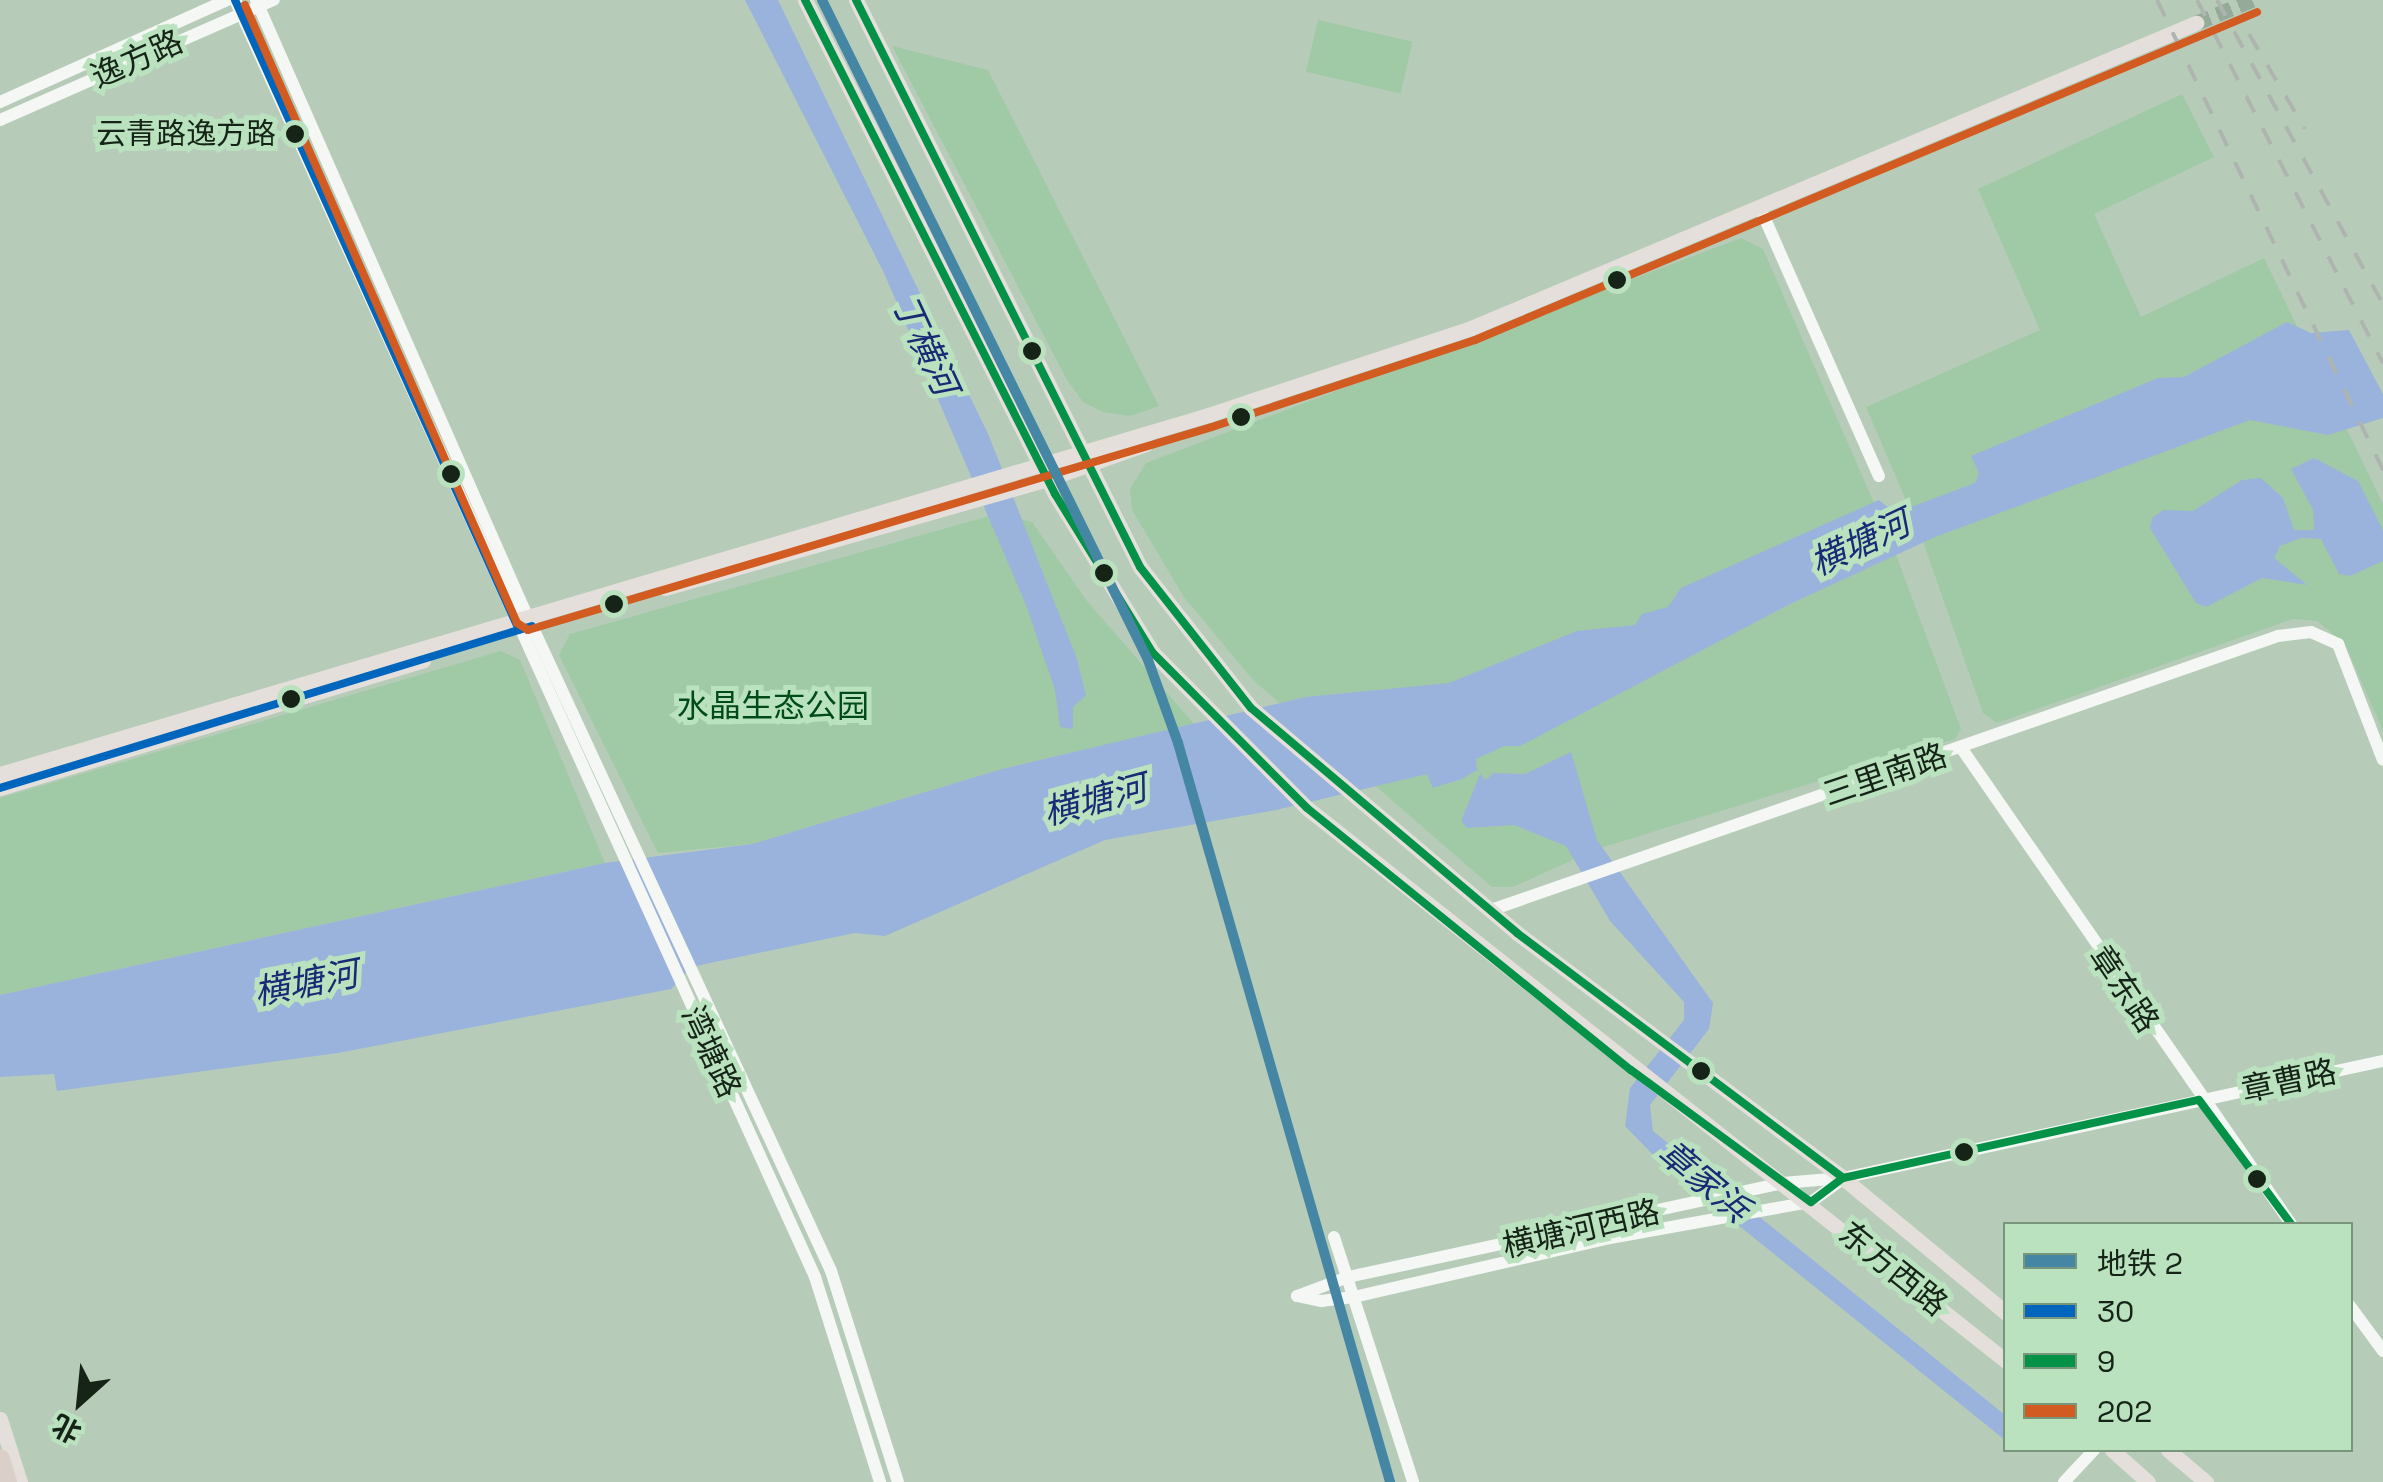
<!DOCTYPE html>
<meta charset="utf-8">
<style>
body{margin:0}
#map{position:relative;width:2383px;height:1482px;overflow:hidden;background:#b6ccb9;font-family:"Space Grotesk","Noto Sans SC",sans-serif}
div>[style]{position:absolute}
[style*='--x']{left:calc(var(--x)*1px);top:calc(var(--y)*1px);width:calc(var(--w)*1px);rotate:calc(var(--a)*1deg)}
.green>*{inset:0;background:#a0caa6;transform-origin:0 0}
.water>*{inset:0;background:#9ab3dc}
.major-tunnel>*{height:15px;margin-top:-7.5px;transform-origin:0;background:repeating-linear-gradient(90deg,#96aa99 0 15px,transparent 0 23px)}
.minor>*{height:12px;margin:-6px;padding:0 6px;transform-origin:6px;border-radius:6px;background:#f4f7f4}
.major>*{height:15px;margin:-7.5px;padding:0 7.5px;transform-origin:7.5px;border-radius:7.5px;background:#e5dfdb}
.highway>*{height:20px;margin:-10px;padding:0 10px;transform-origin:10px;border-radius:10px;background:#dbcfc9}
.rail>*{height:4px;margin-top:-2px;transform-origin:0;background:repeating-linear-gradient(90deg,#aeb4b0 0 18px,transparent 0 36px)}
.bus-1>*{height:8px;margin:-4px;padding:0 4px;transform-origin:4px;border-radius:4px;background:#0065bd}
.bus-2>*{height:8px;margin:-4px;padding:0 4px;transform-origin:4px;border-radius:4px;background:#039248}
.bus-3>*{height:8px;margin:-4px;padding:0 4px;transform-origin:4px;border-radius:4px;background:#d15b20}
.metro-1>*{height:10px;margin:-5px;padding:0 5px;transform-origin:5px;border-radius:5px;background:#4686a5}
.dots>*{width:28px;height:28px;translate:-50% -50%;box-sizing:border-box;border:5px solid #bae2be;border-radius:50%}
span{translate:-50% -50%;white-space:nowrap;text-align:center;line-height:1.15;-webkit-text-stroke:10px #bae2be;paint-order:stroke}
.bus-label{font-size:30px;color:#152417}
.right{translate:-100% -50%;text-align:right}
.street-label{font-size:32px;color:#152417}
.park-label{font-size:32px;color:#004c19}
.water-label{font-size:35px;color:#182976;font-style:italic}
.legend{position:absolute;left:2003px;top:1222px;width:350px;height:230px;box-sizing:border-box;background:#bae2be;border:2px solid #78967b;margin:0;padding:12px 18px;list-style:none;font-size:30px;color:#152417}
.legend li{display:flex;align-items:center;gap:20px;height:50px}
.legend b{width:50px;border:2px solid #78967b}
.north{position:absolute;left:30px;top:1352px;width:100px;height:100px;-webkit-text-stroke:8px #bae2be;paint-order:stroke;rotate:207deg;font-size:28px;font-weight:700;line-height:40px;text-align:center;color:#152417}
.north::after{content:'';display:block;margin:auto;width:35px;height:45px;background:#152417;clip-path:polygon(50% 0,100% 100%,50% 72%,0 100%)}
</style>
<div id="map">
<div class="green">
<div style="left:1318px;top:20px;width:97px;height:53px;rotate:13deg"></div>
<div style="clip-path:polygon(892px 46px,988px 70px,1159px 406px,1130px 416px,1103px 412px,1083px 402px,1067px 380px)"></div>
<div style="clip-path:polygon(2182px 94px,2214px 157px,2094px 214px,2141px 317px,2264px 258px,2383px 504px,2383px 731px,2345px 644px,2317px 621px,2293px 619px,1997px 723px,1983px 713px,1920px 533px,1866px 407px,2040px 330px,1978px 189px)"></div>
<div style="clip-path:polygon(1741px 238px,1763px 249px,1892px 544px,1961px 729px,1955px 739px,1597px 849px,1513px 887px,1492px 887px,1253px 680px,1184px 597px,1132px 510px,1130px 489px,1146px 463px)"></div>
<div style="clip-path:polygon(1000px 513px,1032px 522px,1087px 601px,1194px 724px,1002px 769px,752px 844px,658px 853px,559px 655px,570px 634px)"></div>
<div style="clip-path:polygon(501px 651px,520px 660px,605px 863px,0 995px,0 798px)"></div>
</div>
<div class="water">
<div style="clip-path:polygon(745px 0,778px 0,989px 436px,1077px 659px,1086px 695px,1073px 707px,1073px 729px,1060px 727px,1055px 690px,1026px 605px,884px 273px)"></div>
<div style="clip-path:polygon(2287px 322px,2311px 333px,2349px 330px,2383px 394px,2383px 418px,2328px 435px,2250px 420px,1935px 537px,1788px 605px,1520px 746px,1504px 746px,1476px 759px,1477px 770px,1462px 779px,1433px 788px,1427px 774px,1276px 810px,1105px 840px,885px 936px,855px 933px,691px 967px,671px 989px,338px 1053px,57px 1091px,54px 1074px,0 1077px,0 995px,605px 863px,752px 844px,1002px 769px,1306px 697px,1449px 683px,1577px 631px,1635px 625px,1642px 614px,1668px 607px,1681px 588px,1879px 500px,1895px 513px,1975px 483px,1979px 473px,1971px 456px,2158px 378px,2184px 377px)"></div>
<div style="clip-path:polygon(2314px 458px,2358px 481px,2383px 530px,2383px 561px,2350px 576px,2339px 574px,2321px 539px,2301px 538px,2280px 546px,2274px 558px,2307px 585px,2262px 578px,2206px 607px,2196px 603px,2150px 528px,2152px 518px,2163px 510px,2193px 511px,2242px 480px,2261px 478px,2283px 498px,2294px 530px,2314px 530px,2313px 510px,2291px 469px)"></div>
<div style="clip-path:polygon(1571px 752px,1597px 840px,1713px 1003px,1709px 1029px,1650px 1105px,1653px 1131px,2005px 1415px,2005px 1440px,1661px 1163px,1625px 1126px,1630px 1088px,1684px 1020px,1684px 1002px,1610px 921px,1566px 846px,1514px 825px,1467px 828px,1461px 821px,1480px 774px,1486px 780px,1493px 773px,1525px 774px)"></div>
</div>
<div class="major-tunnel">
<div style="--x:2196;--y:23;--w:61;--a:-22.3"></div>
</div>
<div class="minor">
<div style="--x:235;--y:0;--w:1403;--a:65.57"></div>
<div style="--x:815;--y:1277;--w:215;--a:72.4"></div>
<div style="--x:256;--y:0;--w:656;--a:66.25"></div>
<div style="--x:520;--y:600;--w:740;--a:65.13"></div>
<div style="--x:831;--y:1271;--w:221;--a:72.4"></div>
<div style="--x:0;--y:102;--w:249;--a:-24.2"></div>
<div style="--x:0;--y:120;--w:299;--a:-23.7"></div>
<div style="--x:1761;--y:210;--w:291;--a:66.1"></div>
<div style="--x:1962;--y:749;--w:578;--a:55.29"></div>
<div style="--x:1491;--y:910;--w:833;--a:-19.2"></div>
<div style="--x:2278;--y:636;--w:33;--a:-7"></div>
<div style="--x:2311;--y:632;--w:30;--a:24"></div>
<div style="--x:2338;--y:644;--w:124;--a:68.8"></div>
<div style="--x:1334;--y:1237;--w:257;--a:72.1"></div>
<div style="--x:1297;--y:1296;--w:54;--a:-20.4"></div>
<div style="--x:1348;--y:1277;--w:444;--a:-12.2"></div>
<div style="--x:1782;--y:1183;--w:61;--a:-4.7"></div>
<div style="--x:1843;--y:1178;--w:553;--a:-12.23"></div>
<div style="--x:1297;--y:1296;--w:25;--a:12"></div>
<div style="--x:1321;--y:1301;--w:33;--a:-7"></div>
<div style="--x:1354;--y:1297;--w:263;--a:-13"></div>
<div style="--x:1610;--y:1238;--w:204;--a:-10.2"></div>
<div style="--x:1811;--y:1202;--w:37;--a:-36"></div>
<div style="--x:2350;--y:1306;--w:56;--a:53.7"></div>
<div style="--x:2064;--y:1482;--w:44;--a:-46.8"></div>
</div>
<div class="major">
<div style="--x:805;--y:0;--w:554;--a:63.16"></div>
<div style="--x:1055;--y:494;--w:187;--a:58.4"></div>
<div style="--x:1153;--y:653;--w:218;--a:45.2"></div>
<div style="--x:1307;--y:808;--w:891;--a:38.35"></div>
<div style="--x:856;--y:0;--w:634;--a:63.39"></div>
<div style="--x:1140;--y:567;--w:179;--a:51.8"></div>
<div style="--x:1251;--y:708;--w:348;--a:40.2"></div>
<div style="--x:1517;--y:933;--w:408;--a:36.9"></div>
<div style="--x:1843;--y:1178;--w:212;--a:39.6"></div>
<div style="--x:665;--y:588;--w:398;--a:-15.9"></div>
<div style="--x:1048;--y:479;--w:104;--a:-19.7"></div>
<div style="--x:0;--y:774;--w:1260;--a:-16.55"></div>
<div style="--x:1208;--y:415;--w:277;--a:-18.3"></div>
<div style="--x:1471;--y:328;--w:787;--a:-22.82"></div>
<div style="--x:0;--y:788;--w:442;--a:-16.8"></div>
<div style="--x:0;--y:1419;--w:66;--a:72.4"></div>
<div style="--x:2112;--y:1450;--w:48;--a:41.6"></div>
<div style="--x:2168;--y:1450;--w:50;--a:40.1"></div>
</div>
<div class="highway">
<div style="--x:0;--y:1459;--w:24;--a:73"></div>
</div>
<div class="rail">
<div style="--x:2157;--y:0;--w:522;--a:64.32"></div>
<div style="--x:2197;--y:0;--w:408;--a:62.9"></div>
<div style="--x:2217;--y:0;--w:347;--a:61.4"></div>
<div style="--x:2249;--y:34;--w:110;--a:59.5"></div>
</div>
<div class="bus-1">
<div style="--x:235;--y:0;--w:691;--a:65.73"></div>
<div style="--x:0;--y:788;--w:556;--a:-16.94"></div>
</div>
<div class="bus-2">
<div style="--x:805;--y:0;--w:554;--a:63.16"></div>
<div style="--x:1055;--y:494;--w:187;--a:58.4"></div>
<div style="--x:1153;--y:653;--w:218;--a:45.2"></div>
<div style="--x:1307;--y:808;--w:417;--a:39"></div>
<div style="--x:1631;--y:1070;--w:223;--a:36.3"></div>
<div style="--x:1811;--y:1202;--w:40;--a:-37"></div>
<div style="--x:1843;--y:1178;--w:364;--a:-12.4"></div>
<div style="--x:856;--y:0;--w:634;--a:63.39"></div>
<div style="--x:1140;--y:567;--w:179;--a:51.8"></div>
<div style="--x:1251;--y:708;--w:348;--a:40.2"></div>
<div style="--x:1517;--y:933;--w:408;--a:36.9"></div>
<div style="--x:2199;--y:1100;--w:154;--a:53.4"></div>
</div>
<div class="bus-3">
<div style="--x:245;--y:5;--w:675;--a:66.24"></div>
<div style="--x:517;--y:623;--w:13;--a:32"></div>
<div style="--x:528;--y:630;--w:713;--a:-16.53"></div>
<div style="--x:1212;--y:427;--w:277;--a:-18.3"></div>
<div style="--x:1475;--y:340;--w:848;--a:-22.75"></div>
</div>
<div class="metro-1">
<div style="--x:822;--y:0;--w:736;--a:63.71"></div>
<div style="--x:1148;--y:660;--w:88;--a:70.1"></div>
<div style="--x:1178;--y:743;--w:769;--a:73.99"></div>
</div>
<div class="dots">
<div style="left:295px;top:134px;background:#152417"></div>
<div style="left:1617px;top:280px;background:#152417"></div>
<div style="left:1032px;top:351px;background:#152417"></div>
<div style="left:1241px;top:417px;background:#152417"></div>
<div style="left:451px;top:474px;background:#152417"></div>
<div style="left:1104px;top:573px;background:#152417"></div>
<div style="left:614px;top:604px;background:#152417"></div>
<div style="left:291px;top:699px;background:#152417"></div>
<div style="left:1701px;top:1071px;background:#152417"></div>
<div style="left:1964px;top:1152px;background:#152417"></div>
<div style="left:2257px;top:1179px;background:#152417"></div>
</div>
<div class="bus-label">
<span class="right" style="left:276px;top:134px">云青路逸方路</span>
</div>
<div class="street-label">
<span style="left:137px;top:59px;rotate:-24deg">逸方路</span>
<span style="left:1885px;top:775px;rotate:-19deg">三里南路</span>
<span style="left:2124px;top:989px;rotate:56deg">章东路</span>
<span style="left:711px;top:1052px;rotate:65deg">湾塘路</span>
<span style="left:2289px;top:1081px;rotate:-12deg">章曹路</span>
<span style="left:1581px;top:1229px;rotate:-13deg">横塘河西路</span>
<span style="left:1893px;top:1269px;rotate:39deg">东方西路</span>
</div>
<div class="park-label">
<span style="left:773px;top:706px">水晶生态公园</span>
</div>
<div class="water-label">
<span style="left:925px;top:345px;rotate:65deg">丁横河</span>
<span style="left:1860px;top:543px;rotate:-25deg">横塘河</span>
<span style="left:1095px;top:800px;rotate:-15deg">横塘河</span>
<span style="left:306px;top:983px;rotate:-11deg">横塘河</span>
<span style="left:1704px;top:1181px;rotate:40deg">章家浜</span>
</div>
<ul class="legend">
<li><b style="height:12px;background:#4686a5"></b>地铁 2</li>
<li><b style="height:12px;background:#0065bd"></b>30</li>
<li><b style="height:12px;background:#039248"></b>9</li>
<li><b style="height:12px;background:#d15b20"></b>202</li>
</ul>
<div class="north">北</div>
</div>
